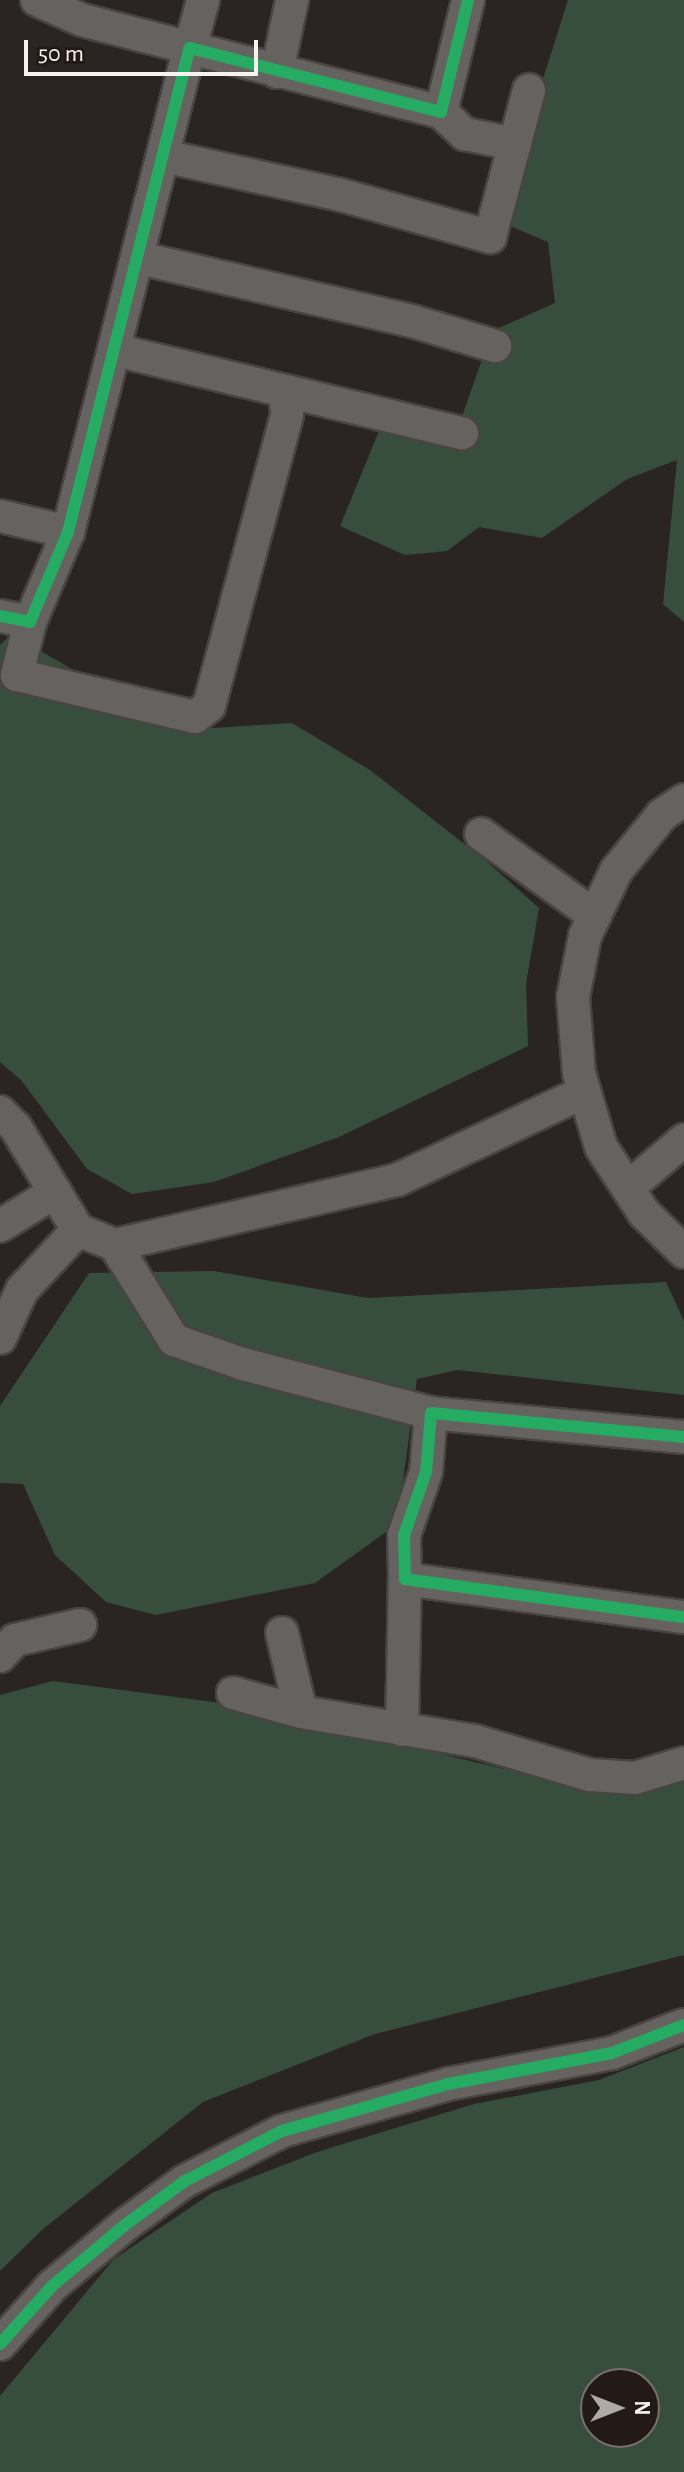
<!DOCTYPE html>
<style>
body{margin:0}
#map{position:relative;width:684px;height:2472px;overflow:hidden;background:#2a2522;font-family:"Alegreya Sans",sans-serif}
div>[style]{position:absolute}
[style*='--x']{left:calc(var(--x)*1px);top:calc(var(--y)*1px);width:calc(var(--w)*1px);rotate:calc(var(--a)*1deg)}
.forest>*{inset:0;background:#374e3d}
.roads{filter:drop-shadow(2px 0 #484441) drop-shadow(-2px 0 #484441) drop-shadow(0 2px #484441) drop-shadow(0 -2px #484441)}
.street>*{height:32px;margin:-16px;padding:0 16px;transform-origin:16px;border-radius:16px;background:#666260}
.cycleway>*{height:12px;margin:-6px;padding:0 6px;transform-origin:6px;border-radius:6px;background:#26ab63}
span{translate:-50% -50%;white-space:nowrap;text-align:center;line-height:1.15;-webkit-text-stroke:6px #231a15;paint-order:stroke}
.north{position:absolute;left:580px;top:2368px;width:80px;height:80px;box-sizing:border-box;background:#231a15;border:2px solid #78706c;border-radius:50%;rotate:90deg;font-size:22px;font-weight:700;line-height:32px;text-align:center;color:#f8f2ee}
.north::after{content:'';display:block;margin:auto;width:28px;height:36px;background:#b0aaa7;clip-path:polygon(50% 0,100% 100%,50% 72%,0 100%)}
.scale{position:absolute;left:24px;top:40px;width:234px;height:36px;box-sizing:border-box;border:4px solid #f8f2ee;border-top:0;padding-left:10px;font-size:24px;line-height:28px;white-space:nowrap;color:#f8f2ee;-webkit-text-stroke:6px #231a15;paint-order:stroke}
</style>
<div id="map">
<div class="forest">
<div style="clip-path:polygon(568px 0,684px 0,684px 622px,663px 604px,677px 460px,627px 479px,542px 538px,479px 527px,447px 551px,405px 555px,340px 526px,386px 414px,460px 422px,492px 331px,555px 303px,548px 242px,498px 221px)"></div>
<div style="clip-path:polygon(11px 634px,136px 706px,197px 729px,292px 723px,370px 770px,486px 861px,539px 908px,526px 984px,528px 1046px,339px 1137px,214px 1182px,132px 1194px,87px 1169px,21px 1080px,0 1062px,0 645px)"></div>
<div style="clip-path:polygon(214px 1271px,368px 1298px,666px 1282px,684px 1321px,684px 1395px,457px 1370px,417px 1379px,397px 1524px,315px 1583px,156px 1615px,106px 1602px,55px 1555px,23px 1484px,0 1483px,0 1406px,89px 1273px)"></div>
<div style="clip-path:polygon(53px 1681px,229px 1704px,581px 1787px,684px 1775px,684px 1955px,375px 2034px,203px 2102px,43px 2229px,0 2271px,0 1695px)"></div>
<div style="clip-path:polygon(evenodd,684px 2047px,684px 2472px,0 2472px,0 2396px,114px 2259px,212px 2193px,317px 2152px,474px 2104px,599px 2080px,684px 2047px,596px 2384px,644px 2384px,644px 2432px,596px 2432px,596px 2384px)"></div>
</div>
<div class="roads">
<div class="street">
<div style="--x:37;--y:0;--w:49;--a:24"></div>
<div style="--x:82;--y:20;--w:112;--a:14.5"></div>
<div style="--x:190;--y:48;--w:50;--a:-74.8"></div>
<div style="--x:277;--y:72;--w:74;--a:-78.2"></div>
<div style="--x:441;--y:112;--w:33;--a:43"></div>
<div style="--x:465;--y:134;--w:51;--a:11.3"></div>
<div style="--x:164;--y:156;--w:181;--a:12.4"></div>
<div style="--x:341;--y:195;--w:155;--a:15.7"></div>
<div style="--x:490;--y:237;--w:152;--a:-75.1"></div>
<div style="--x:139;--y:258;--w:280;--a:13"></div>
<div style="--x:412;--y:321;--w:87;--a:16.8"></div>
<div style="--x:115;--y:350;--w:357;--a:13.5"></div>
<div style="--x:0;--y:516;--w:70;--a:13.2"></div>
<div style="--x:0;--y:616;--w:31;--a:11"></div>
<div style="--x:30;--y:622;--w:98;--a:-67.1"></div>
<div style="--x:68;--y:532;--w:499;--a:-75.9"></div>
<div style="--x:190;--y:48;--w:259;--a:14.3"></div>
<div style="--x:441;--y:112;--w:115;--a:-76.4"></div>
<div style="--x:30;--y:622;--w:55;--a:103.8"></div>
<div style="--x:17;--y:675;--w:183;--a:13.3"></div>
<div style="--x:195;--y:717;--w:18;--a:-38"></div>
<div style="--x:209;--y:706;--w:302;--a:-75"></div>
<div style="--x:287;--y:414;--w:23;--a:-95"></div>
<div style="--x:684;--y:800;--w:27;--a:146"></div>
<div style="--x:662;--y:815;--w:72;--a:129.4"></div>
<div style="--x:616;--y:871;--w:72;--a:115.5"></div>
<div style="--x:585;--y:936;--w:62;--a:101.1"></div>
<div style="--x:573;--y:997;--w:76;--a:85.5"></div>
<div style="--x:579;--y:1073;--w:77;--a:73.4"></div>
<div style="--x:601;--y:1147;--w:79;--a:56.9"></div>
<div style="--x:644;--y:1213;--w:56;--a:44.3"></div>
<div style="--x:481;--y:834;--w:140;--a:35.7"></div>
<div style="--x:0;--y:1112;--w:23;--a:45"></div>
<div style="--x:16;--y:1128;--w:119;--a:58.7"></div>
<div style="--x:78;--y:1230;--w:40;--a:22"></div>
<div style="--x:115;--y:1245;--w:289;--a:-13"></div>
<div style="--x:397;--y:1180;--w:207;--a:-25.2"></div>
<div style="--x:628;--y:1188;--w:74;--a:-40.6"></div>
<div style="--x:0;--y:1226;--w:65;--a:-31.7"></div>
<div style="--x:115;--y:1245;--w:112;--a:58.2"></div>
<div style="--x:174;--y:1340;--w:73;--a:19.2"></div>
<div style="--x:243;--y:1364;--w:194;--a:14.6"></div>
<div style="--x:0;--y:1338;--w:53;--a:-65.4"></div>
<div style="--x:22;--y:1290;--w:82;--a:-47"></div>
<div style="--x:684;--y:1437;--w:254;--a:-174.6"></div>
<div style="--x:431;--y:1413;--w:59;--a:94.8"></div>
<div style="--x:426;--y:1472;--w:67;--a:109.2"></div>
<div style="--x:404;--y:1535;--w:44;--a:88.7"></div>
<div style="--x:405;--y:1579;--w:282;--a:7.8"></div>
<div style="--x:282;--y:1633;--w:81;--a:76.5"></div>
<div style="--x:0;--y:1656;--w:22;--a:-47"></div>
<div style="--x:15;--y:1640;--w:67;--a:-13"></div>
<div style="--x:233;--y:1693;--w:71;--a:15.6"></div>
<div style="--x:301;--y:1712;--w:176;--a:9.5"></div>
<div style="--x:475;--y:1741;--w:120;--a:16.5"></div>
<div style="--x:590;--y:1775;--w:45;--a:3.8"></div>
<div style="--x:635;--y:1778;--w:51;--a:-17"></div>
<div style="--x:402;--y:1730;--w:151;--a:-88.9"></div>
<div style="--x:0;--y:2344;--w:78;--a:-48.1"></div>
<div style="--x:52;--y:2286;--w:95;--a:-39.9"></div>
<div style="--x:125;--y:2225;--w:74;--a:-36.3"></div>
<div style="--x:185;--y:2181;--w:109;--a:-27.3"></div>
<div style="--x:282;--y:2131;--w:173;--a:-15.8"></div>
<div style="--x:448;--y:2084;--w:167;--a:-10.7"></div>
<div style="--x:612;--y:2053;--w:77;--a:-21.3"></div>
</div>
</div>
<div class="cycleway">
<div style="--x:0;--y:616;--w:31;--a:11"></div>
<div style="--x:30;--y:622;--w:98;--a:-67.1"></div>
<div style="--x:68;--y:532;--w:499;--a:-75.9"></div>
<div style="--x:190;--y:48;--w:259;--a:14.3"></div>
<div style="--x:441;--y:112;--w:115;--a:-76.4"></div>
<div style="--x:684;--y:1437;--w:254;--a:-174.6"></div>
<div style="--x:431;--y:1413;--w:59;--a:94.8"></div>
<div style="--x:426;--y:1472;--w:67;--a:109.2"></div>
<div style="--x:404;--y:1535;--w:44;--a:88.7"></div>
<div style="--x:405;--y:1579;--w:282;--a:7.8"></div>
<div style="--x:0;--y:2344;--w:78;--a:-48.1"></div>
<div style="--x:52;--y:2286;--w:95;--a:-39.9"></div>
<div style="--x:125;--y:2225;--w:74;--a:-36.3"></div>
<div style="--x:185;--y:2181;--w:109;--a:-27.3"></div>
<div style="--x:282;--y:2131;--w:173;--a:-15.8"></div>
<div style="--x:448;--y:2084;--w:167;--a:-10.7"></div>
<div style="--x:612;--y:2053;--w:77;--a:-21.3"></div>
</div>
<div class="north">N</div>
<div class="scale">50 m</div>
</div>
